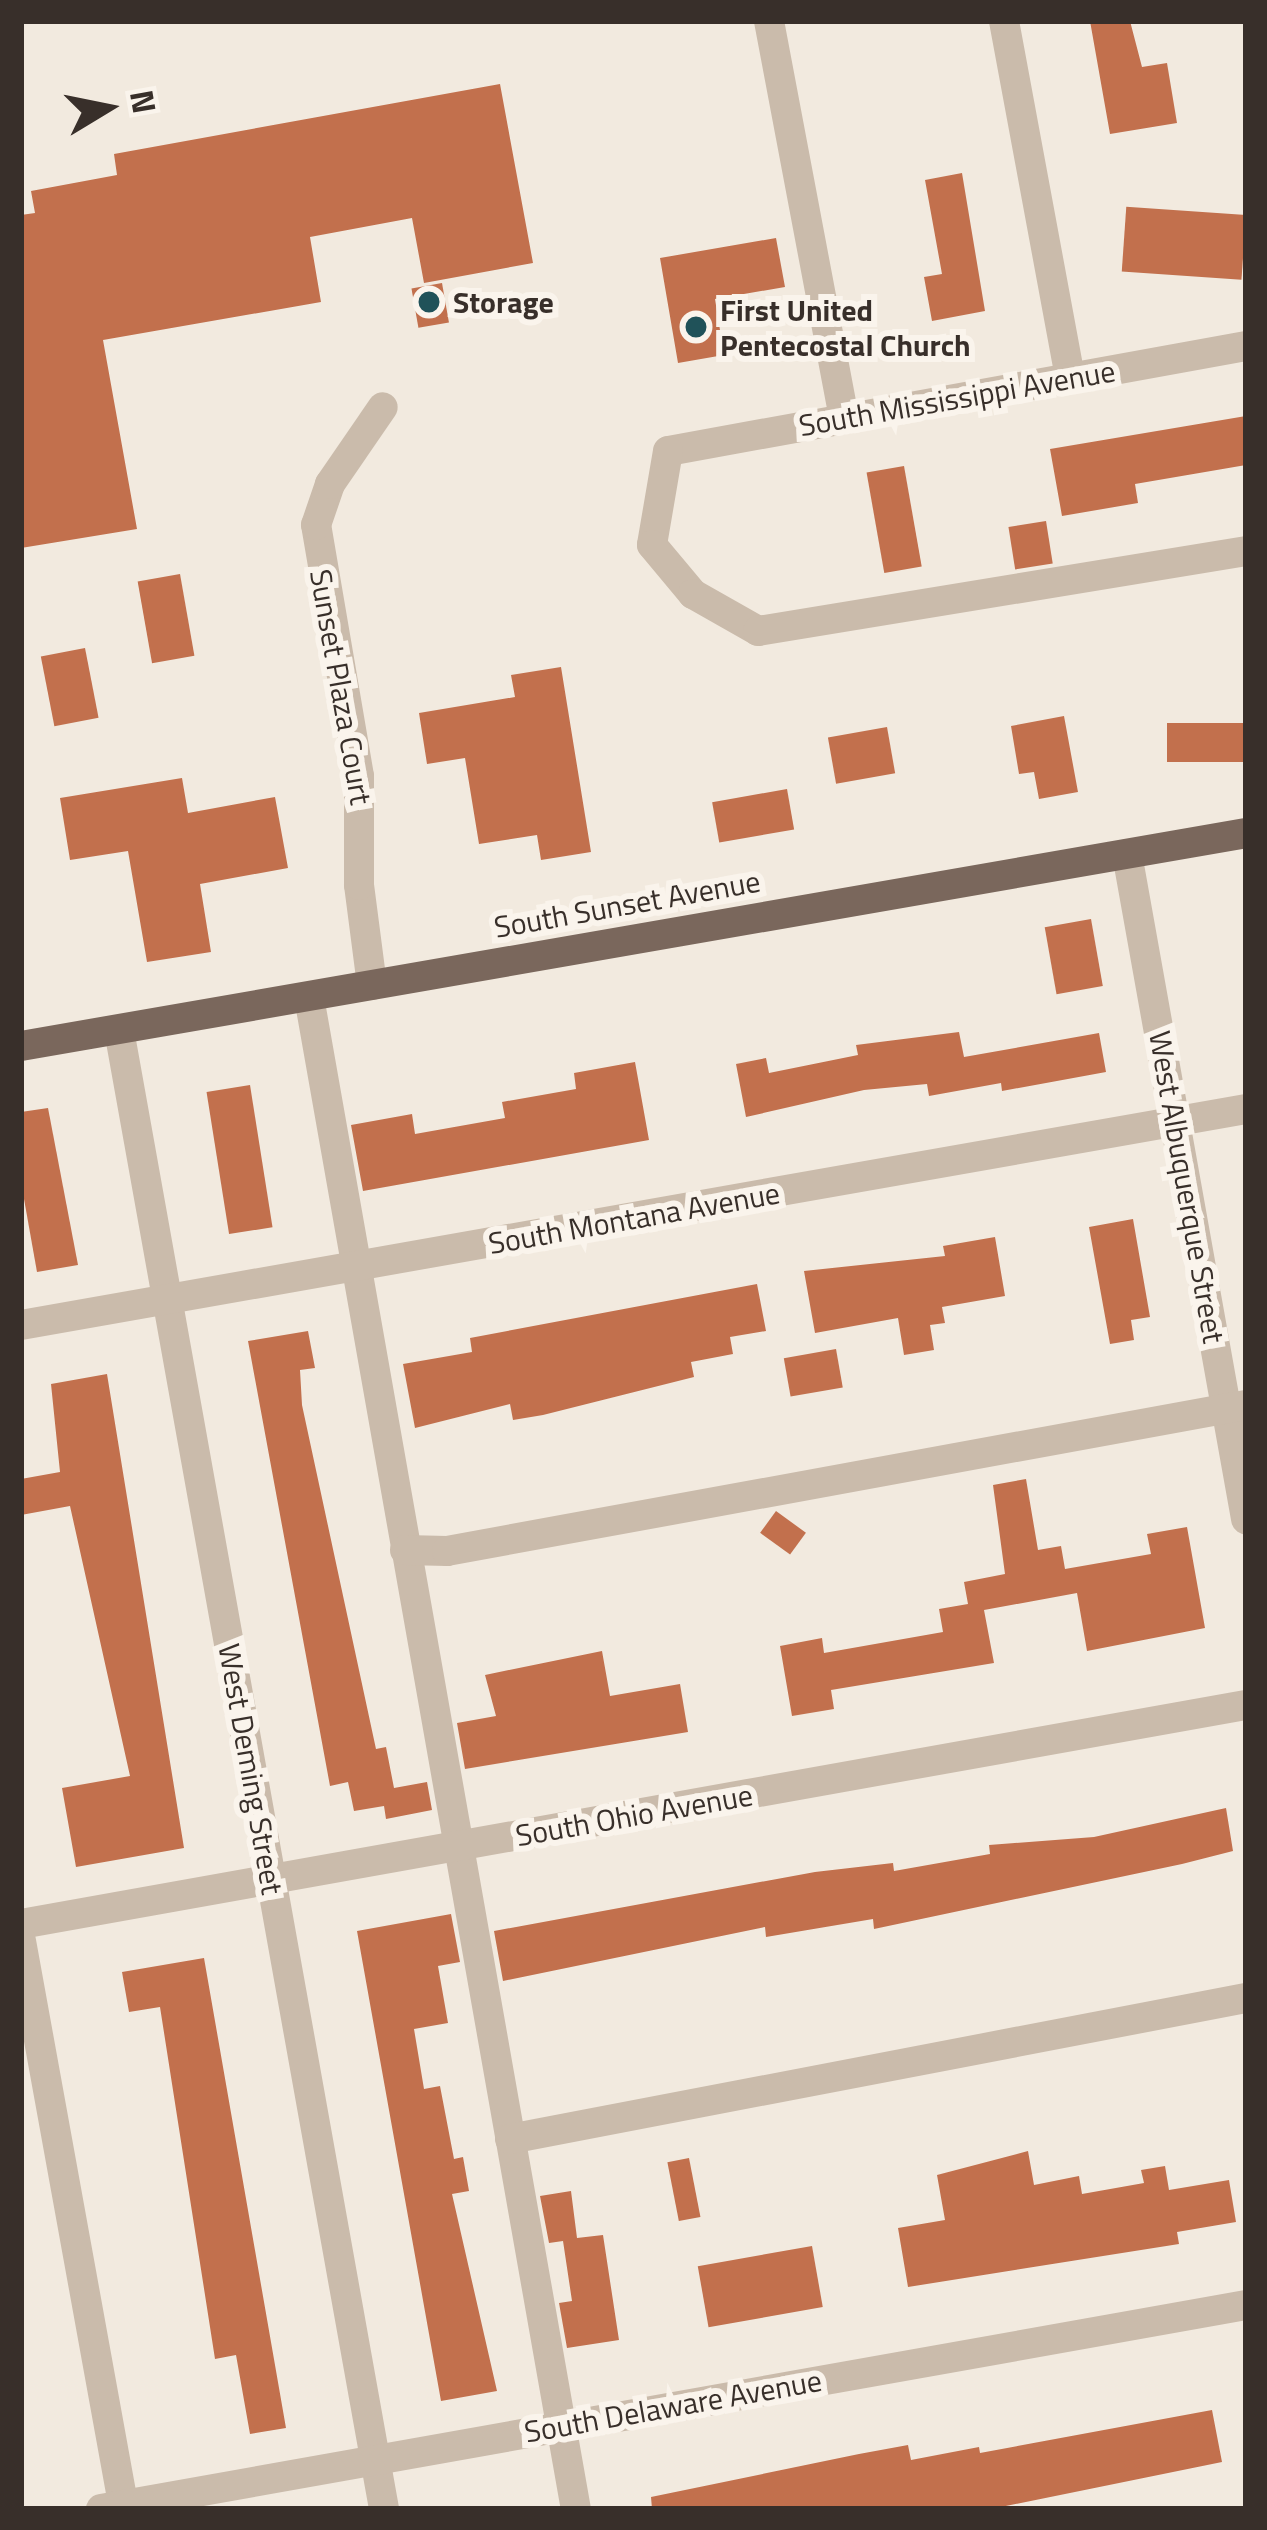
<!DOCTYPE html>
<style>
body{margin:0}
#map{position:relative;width:1267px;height:2530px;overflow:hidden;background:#f2eadf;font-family:"Titillium Web",sans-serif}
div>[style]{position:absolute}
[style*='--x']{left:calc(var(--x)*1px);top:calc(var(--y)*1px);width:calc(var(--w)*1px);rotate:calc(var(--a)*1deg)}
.building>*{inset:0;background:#c2704d;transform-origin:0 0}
.minor>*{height:30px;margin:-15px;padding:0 15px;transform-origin:15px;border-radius:15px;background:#cabbab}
.major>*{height:30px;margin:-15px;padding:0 15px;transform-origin:15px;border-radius:15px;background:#7a675c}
.dots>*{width:33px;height:33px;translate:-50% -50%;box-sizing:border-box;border:6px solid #faf4ec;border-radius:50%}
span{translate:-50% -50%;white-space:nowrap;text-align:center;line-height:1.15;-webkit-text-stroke:12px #faf4ec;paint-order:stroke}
.poi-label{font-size:30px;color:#382f2a;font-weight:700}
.left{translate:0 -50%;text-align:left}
.street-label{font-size:30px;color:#382f2a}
.frame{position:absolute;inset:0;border:24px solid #382f2a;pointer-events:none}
.north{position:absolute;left:48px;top:48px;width:120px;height:120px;-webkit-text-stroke:9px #faf4ec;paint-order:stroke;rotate:80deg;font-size:33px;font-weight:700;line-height:48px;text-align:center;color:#382f2a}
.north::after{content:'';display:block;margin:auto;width:42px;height:54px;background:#382f2a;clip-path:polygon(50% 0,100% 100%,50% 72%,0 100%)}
</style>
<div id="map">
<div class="building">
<div style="clip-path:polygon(1090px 21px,1130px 21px,1142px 67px,1167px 63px,1177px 123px,1110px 134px)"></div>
<div style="clip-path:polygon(500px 84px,533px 263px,424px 283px,412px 218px,310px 237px,321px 302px,103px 340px,137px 529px,21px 548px,21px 215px,35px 213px,31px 191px,117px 175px,114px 154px)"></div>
<div style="clip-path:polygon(962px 173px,985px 311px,932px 321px,924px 277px,942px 274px,925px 180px)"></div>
<div style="left:1246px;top:215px;width:65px;height:120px;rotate:94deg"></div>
<div style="clip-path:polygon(776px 238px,785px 287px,715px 299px,724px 355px,678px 363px,660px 258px)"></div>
<div style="left:442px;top:283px;width:40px;height:31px;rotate:80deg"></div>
<div style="clip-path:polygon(1246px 416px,1246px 465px,1135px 484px,1138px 503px,1062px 516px,1050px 449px)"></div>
<div style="left:904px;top:466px;width:102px;height:38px;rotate:80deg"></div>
<div style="left:1046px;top:521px;width:43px;height:38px;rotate:81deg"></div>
<div style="left:180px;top:574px;width:83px;height:43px;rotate:80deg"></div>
<div style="left:85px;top:648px;width:71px;height:45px;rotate:79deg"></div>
<div style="clip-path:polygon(561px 667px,591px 852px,541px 860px,537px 835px,479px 844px,465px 758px,427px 764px,419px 713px,515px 697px,511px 675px)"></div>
<div style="clip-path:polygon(1064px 716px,1078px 792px,1039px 799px,1034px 772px,1019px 774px,1011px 726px)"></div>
<div style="left:1246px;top:723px;width:39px;height:79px;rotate:90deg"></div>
<div style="left:887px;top:727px;width:47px;height:60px;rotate:80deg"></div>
<div style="clip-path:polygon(182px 778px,188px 813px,275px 797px,288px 868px,200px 884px,211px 952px,147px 962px,128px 851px,70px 860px,60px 798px)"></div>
<div style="left:787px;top:789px;width:41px;height:76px;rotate:80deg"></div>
<div style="left:1091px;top:919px;width:68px;height:47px;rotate:80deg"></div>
<div style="clip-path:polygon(959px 1032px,964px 1057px,1099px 1033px,1106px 1072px,1002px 1091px,1001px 1083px,929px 1096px,927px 1084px,864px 1090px,746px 1117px,736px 1064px,766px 1058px,769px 1073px,858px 1055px,856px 1045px)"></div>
<div style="clip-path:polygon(635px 1062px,649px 1140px,363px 1191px,351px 1125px,412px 1114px,415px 1134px,505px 1118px,502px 1102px,576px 1089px,574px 1073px)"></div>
<div style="left:250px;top:1085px;width:144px;height:44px;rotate:81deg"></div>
<div style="clip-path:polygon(48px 1108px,78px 1265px,37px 1272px,21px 1182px,21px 1112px)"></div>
<div style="clip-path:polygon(1133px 1219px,1150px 1317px,1131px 1320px,1134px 1340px,1110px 1344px,1089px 1227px)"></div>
<div style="clip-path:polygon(995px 1237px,1005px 1296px,942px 1307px,945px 1323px,930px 1325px,934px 1350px,904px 1355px,898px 1318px,815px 1333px,804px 1271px,945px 1256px,943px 1246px)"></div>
<div style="clip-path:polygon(757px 1284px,766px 1331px,730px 1337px,733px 1354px,691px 1362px,694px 1377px,543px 1415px,513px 1420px,510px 1404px,415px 1428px,403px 1364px,472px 1352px,470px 1338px)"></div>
<div style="clip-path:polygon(308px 1331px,315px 1368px,300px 1370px,302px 1405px,376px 1749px,386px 1747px,394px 1788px,427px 1782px,432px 1810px,386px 1819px,384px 1806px,354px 1811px,348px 1782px,330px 1786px,248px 1341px)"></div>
<div style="left:836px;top:1349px;width:39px;height:53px;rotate:80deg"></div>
<div style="clip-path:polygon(107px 1374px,184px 1848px,76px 1867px,62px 1788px,130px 1776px,70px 1506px,21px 1515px,21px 1479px,60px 1472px,51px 1384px)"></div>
<div style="clip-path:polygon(1026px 1479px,1038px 1550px,1061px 1546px,1065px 1569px,1151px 1554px,1147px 1534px,1187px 1527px,1205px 1628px,1087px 1651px,1077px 1593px,984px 1610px,994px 1663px,831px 1690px,834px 1709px,792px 1716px,780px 1646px,822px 1638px,824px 1653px,943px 1632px,939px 1609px,968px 1604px,964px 1582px,1005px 1574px,993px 1485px)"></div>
<div style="left:776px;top:1511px;width:37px;height:27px;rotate:36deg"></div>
<div style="clip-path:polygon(602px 1651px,610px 1696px,680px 1684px,688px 1732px,465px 1769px,457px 1723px,496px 1716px,485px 1675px)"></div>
<div style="clip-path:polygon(1226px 1808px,1233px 1851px,1182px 1864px,874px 1929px,873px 1919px,766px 1937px,765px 1927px,503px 1981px,494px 1931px,815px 1872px,893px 1863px,894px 1871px,990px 1854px,989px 1845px,1094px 1837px)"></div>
<div style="clip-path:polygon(451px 1914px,460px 1962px,438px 1966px,448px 2023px,414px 2029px,424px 2089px,440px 2086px,454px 2159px,463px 2157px,469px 2191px,452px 2194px,497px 2391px,441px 2401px,357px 1931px)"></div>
<div style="clip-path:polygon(204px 1958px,286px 2428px,250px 2434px,236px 2355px,215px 2359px,160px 2007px,129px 2012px,122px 1972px)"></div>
<div style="clip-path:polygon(1028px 2151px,1034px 2185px,1079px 2176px,1082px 2194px,1144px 2183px,1141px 2170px,1165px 2166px,1169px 2190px,1229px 2180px,1236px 2222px,1177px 2232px,1179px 2244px,908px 2287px,898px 2228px,945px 2220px,937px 2175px)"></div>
<div style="left:689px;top:2158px;width:60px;height:22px;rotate:79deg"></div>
<div style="clip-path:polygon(571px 2191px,577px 2238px,603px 2235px,619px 2340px,567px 2348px,559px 2303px,572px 2301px,563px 2241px,549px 2243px,540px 2196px)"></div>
<div style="left:812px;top:2246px;width:62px;height:116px;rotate:80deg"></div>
<div style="clip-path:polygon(1212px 2410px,1222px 2462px,991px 2509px,652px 2509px,651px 2497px,859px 2454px,908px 2445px,911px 2460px,979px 2447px,980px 2453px)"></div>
</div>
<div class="minor">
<div style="--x:769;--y:21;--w:405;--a:79.3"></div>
<div style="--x:1004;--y:21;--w:363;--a:79.5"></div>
<div style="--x:1246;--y:346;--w:587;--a:169.7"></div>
<div style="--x:668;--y:451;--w:95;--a:99.7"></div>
<div style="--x:652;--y:545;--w:64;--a:50.1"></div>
<div style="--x:693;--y:594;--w:75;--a:29.6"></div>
<div style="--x:758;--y:631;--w:495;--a:-9.3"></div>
<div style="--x:1127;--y:854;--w:676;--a:79.85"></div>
<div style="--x:372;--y:985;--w:101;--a:-97.4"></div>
<div style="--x:359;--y:885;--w:109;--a:-90"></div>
<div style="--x:359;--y:776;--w:255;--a:-99.7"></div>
<div style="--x:316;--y:525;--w:43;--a:-71.1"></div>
<div style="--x:330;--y:484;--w:93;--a:-55.5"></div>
<div style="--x:309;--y:997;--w:1535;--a:79.99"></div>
<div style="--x:119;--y:1030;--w:1503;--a:79.84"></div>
<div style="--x:21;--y:1325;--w:1244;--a:-10"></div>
<div style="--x:405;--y:1550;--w:42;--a:1.4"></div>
<div style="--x:447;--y:1551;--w:812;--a:-10.36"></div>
<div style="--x:21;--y:1924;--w:1244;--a:-10.14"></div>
<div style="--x:21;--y:1941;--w:577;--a:79.72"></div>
<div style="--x:510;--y:2139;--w:749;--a:-10.85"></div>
<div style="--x:101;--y:2509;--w:1163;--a:-10.1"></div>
</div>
<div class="major">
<div style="--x:21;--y:1046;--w:1243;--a:-9.86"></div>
</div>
<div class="dots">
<div style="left:429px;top:302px;background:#205259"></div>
<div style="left:696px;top:327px;background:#205259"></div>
</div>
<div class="poi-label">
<span class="left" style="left:453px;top:302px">Storage</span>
<span class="left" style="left:720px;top:327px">First United<br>Pentecostal Church</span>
</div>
<div class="street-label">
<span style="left:957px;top:398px;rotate:-10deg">South Mississippi Avenue</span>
<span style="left:341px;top:687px;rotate:80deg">Sunset Plaza Court</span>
<span style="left:627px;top:904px;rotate:-10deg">South Sunset Avenue</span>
<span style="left:1187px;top:1187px;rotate:80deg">West Albuquerque Street</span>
<span style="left:634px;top:1218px;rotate:-10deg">South Montana Avenue</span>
<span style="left:251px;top:1769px;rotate:80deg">West Deming Street</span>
<span style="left:634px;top:1815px;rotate:-10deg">South Ohio Avenue</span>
<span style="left:673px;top:2406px;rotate:-10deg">South Delaware Avenue</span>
</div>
<div class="frame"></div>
<div class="north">N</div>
</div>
